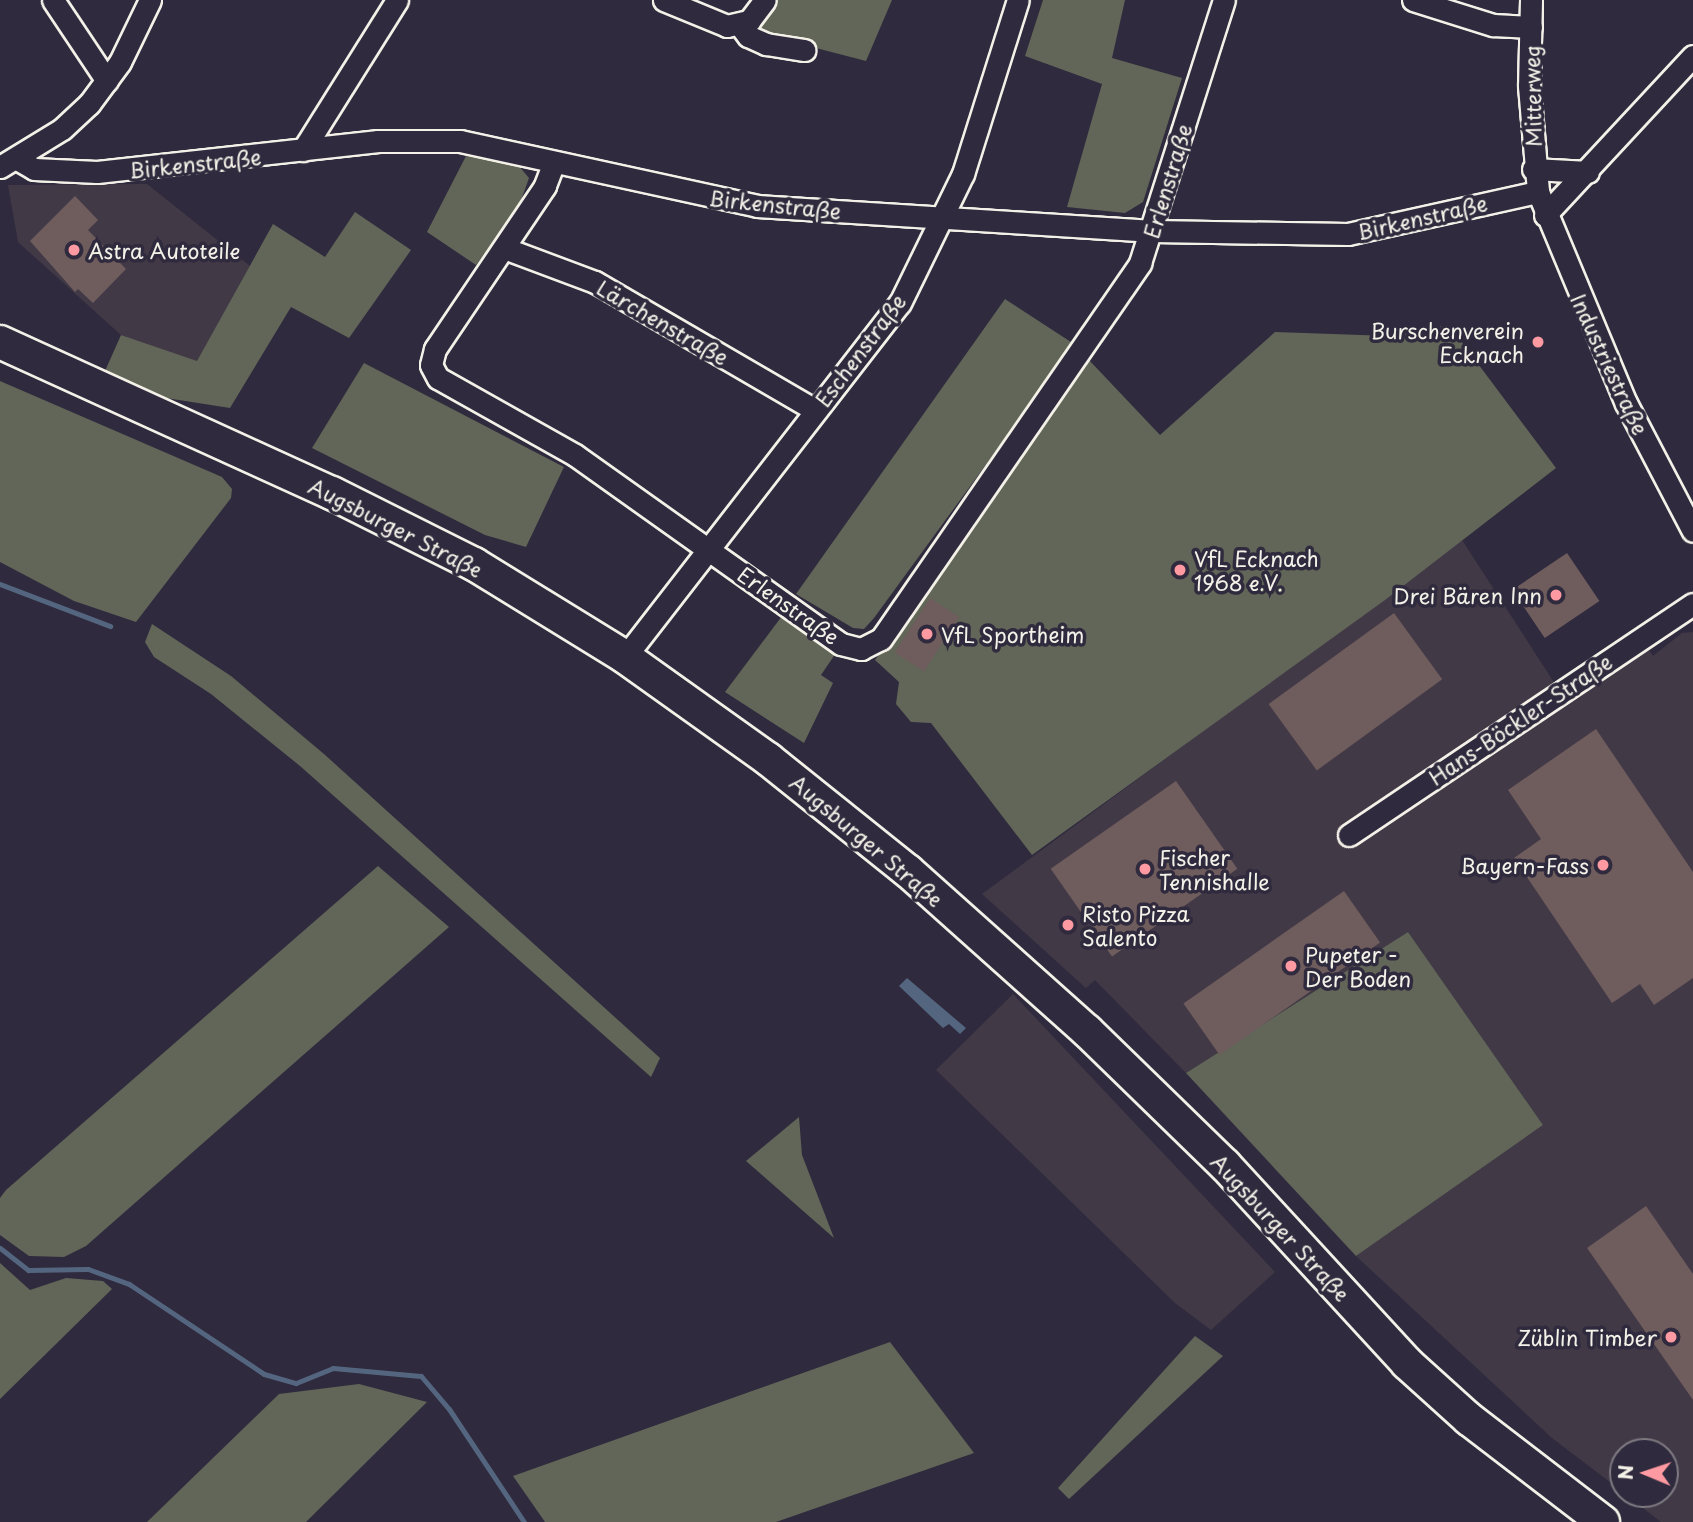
<!DOCTYPE html>
<meta charset="utf-8">
<style>
body{margin:0}
#map{position:relative;width:1693px;height:1522px;overflow:hidden;background:#2f2a3d;font-family:"Playpen Sans",sans-serif}
div>[style]{position:absolute}
[style*='--x']{left:calc(var(--x)*1px);top:calc(var(--y)*1px);width:calc(var(--w)*1px);rotate:calc(var(--a)*1deg)}
.built>*{inset:0;background:#423947}
.green>*{inset:0;background:#616658}
.water>*{inset:0;background:#54667f}
.stream>*{height:5px;margin:-2.5px;padding:0 2.5px;transform-origin:2.5px;border-radius:2.5px;background:#54667f}
.building>*{inset:0;background:#6f5c5d;transform-origin:0 0}
.roads{filter:drop-shadow(2px 0 #f4f1e8) drop-shadow(-2px 0 #f4f1e8) drop-shadow(0 2px #f4f1e8) drop-shadow(0 -2px #f4f1e8)}
.street>*{height:21px;margin:-10.5px;padding:0 10.5px;transform-origin:10.5px;border-radius:10.5px;background:#2f2a3d}
.secondary>*{height:32px;margin:-16px;padding:0 16px;transform-origin:16px;border-radius:16px;background:#2f2a3d}
.dots>*{width:19px;height:19px;translate:-50% -50%;box-sizing:border-box;border:4px solid #2f2a3d;border-radius:50%}
span{translate:-50% -50%;white-space:nowrap;text-align:center;line-height:1.15;-webkit-text-stroke:7px #2f2a3d;paint-order:stroke}
.street-label{font-size:21px;color:#f4f1e8}
.poi-label{font-size:21px;color:#f4f1e8}
.left{translate:0 -50%;text-align:left}
.right{translate:-100% -50%;text-align:right}
.north{position:absolute;left:1609px;top:1438px;width:70px;height:70px;box-sizing:border-box;background:#2f2a3d;border:2px solid #7e7a81;border-radius:50%;rotate:272deg;font-size:19px;font-weight:700;line-height:28px;text-align:center;color:#f4f1e8}
.north::after{content:'';display:block;margin:auto;width:24px;height:32px;background:#ff9aa2;clip-path:polygon(50% 0,100% 100%,50% 72%,0 100%)}
</style>
<div id="map">
<div class="built">
<div style="clip-path:polygon(147px 184px,250px 266px,197px 362px,121px 335px,18px 242px,8px 185px)"></div>
<div style="clip-path:polygon(1462px 540px,1555px 684px,1635px 630px,1653px 656px,1682px 633px,1693px 632px,1693px 1522px,1661px 1522px,1625px 1494px,1665px 1494px,1665px 1452px,1623px 1452px,1623px 1492px,1552px 1438px,1356px 1256px,1543px 1125px,1408px 932px,1186px 1073px,1095px 980px,1086px 988px,982px 894px)"></div>
<div style="clip-path:polygon(1013px 994px,1275px 1272px,1211px 1330px,1175px 1303px,936px 1070px)"></div>
</div>
<div class="green">
<div style="clip-path:polygon(774px 0,892px 0,866px 61px,762px 34px,761px 26px)"></div>
<div style="clip-path:polygon(1043px 0,1125px 0,1112px 58px,1182px 78px,1143px 202px,1125px 213px,1067px 207px,1102px 84px,1025px 56px)"></div>
<div style="clip-path:polygon(466px 156px,518px 165px,529px 178px,518px 209px,476px 265px,427px 232px)"></div>
<div style="clip-path:polygon(355px 212px,411px 250px,349px 338px,291px 307px,230px 408px,166px 398px,105px 371px,121px 335px,197px 361px,273px 224px,325px 257px)"></div>
<div style="clip-path:polygon(1005px 299px,1074px 344px,874px 618px,864px 629px,853px 628px,796px 594px)"></div>
<div style="clip-path:polygon(1449px 325px,1556px 468px,1385px 600px,1032px 855px,931px 723px,911px 722px,896px 704px,899px 682px,875px 660px,1089px 360px,1160px 435px,1275px 332px,1390px 336px)"></div>
<div style="clip-path:polygon(364px 363px,564px 467px,526px 547px,485px 535px,312px 448px)"></div>
<div style="clip-path:polygon(0 381px,222px 477px,232px 489px,231px 498px,136px 622px,74px 601px,0 562px)"></div>
<div style="clip-path:polygon(785px 612px,838px 650px,821px 675px,833px 683px,804px 743px,725px 692px)"></div>
<div style="clip-path:polygon(152px 624px,231px 676px,324px 754px,660px 1058px,651px 1077px,300px 766px,211px 694px,154px 657px,145px 642px)"></div>
<div style="clip-path:polygon(378px 866px,449px 927px,86px 1246px,64px 1257px,29px 1256px,0 1235px,0 1198px,6px 1190px)"></div>
<div style="clip-path:polygon(1408px 932px,1543px 1125px,1356px 1256px,1186px 1073px)"></div>
<div style="clip-path:polygon(799px 1117px,802px 1155px,834px 1238px,746px 1161px)"></div>
<div style="clip-path:polygon(0 1263px,30px 1290px,66px 1278px,103px 1281px,112px 1289px,0 1399px)"></div>
<div style="clip-path:polygon(1195px 1336px,1223px 1356px,1069px 1499px,1058px 1488px)"></div>
<div style="clip-path:polygon(890px 1342px,974px 1453px,776px 1522px,545px 1522px,513px 1476px)"></div>
<div style="clip-path:polygon(359px 1384px,427px 1402px,306px 1522px,147px 1522px,279px 1394px)"></div>
</div>
<div class="water">
<div style="clip-path:polygon(907px 978px,966px 1028px,960px 1034px,949px 1024px,943px 1028px,899px 986px)"></div>
</div>
<div class="stream">
<div style="--x:0;--y:584;--w:118;--a:20.9"></div>
<div style="--x:0;--y:1248;--w:36;--a:38"></div>
<div style="--x:28;--y:1270;--w:60;--a:-1"></div>
<div style="--x:88;--y:1269;--w:44;--a:20.1"></div>
<div style="--x:129;--y:1284;--w:162;--a:33.7"></div>
<div style="--x:264;--y:1374;--w:33;--a:16"></div>
<div style="--x:296;--y:1383;--w:40;--a:-22"></div>
<div style="--x:333;--y:1368;--w:88;--a:5.2"></div>
<div style="--x:421;--y:1376;--w:43;--a:49.7"></div>
<div style="--x:449;--y:1409;--w:136;--a:56.4"></div>
</div>
<div class="building">
<div style="clip-path:polygon(75px 196px,98px 220px,88px 230px,126px 269px,93px 303px,78px 289px,75px 292px,30px 241px)"></div>
<div style="left:1567px;top:553px;width:58px;height:66px;rotate:56deg"></div>
<div style="left:930px;top:598px;width:35px;height:65px;rotate:33deg"></div>
<div style="left:1394px;top:613px;width:82px;height:155px;rotate:54deg"></div>
<div style="clip-path:polygon(1596px 729px,1693px 872px,1693px 978px,1654px 1005px,1640px 984px,1612px 1003px,1514px 858px,1541px 839px,1508px 790px)"></div>
<div style="left:1176px;top:781px;width:107px;height:153px;rotate:55deg"></div>
<div style="left:1344px;top:891px;width:63px;height:196px;rotate:55deg"></div>
<div style="clip-path:polygon(1646px 1206px,1693px 1274px,1693px 1400px,1587px 1248px)"></div>
</div>
<div class="roads">
<div class="street">
<div style="--x:53;--y:0;--w:97;--a:56.3"></div>
<div style="--x:664;--y:0;--w:68;--a:22.4"></div>
<div style="--x:727;--y:26;--w:23;--a:-13"></div>
<div style="--x:749;--y:21;--w:26;--a:-53"></div>
<div style="--x:1413;--y:0;--w:84;--a:17.4"></div>
<div style="--x:1493;--y:25;--w:38;--a:3"></div>
<div style="--x:1531;--y:0;--w:86;--a:91.3"></div>
<div style="--x:1529;--y:86;--w:106;--a:85.1"></div>
<div style="--x:1538;--y:192;--w:229;--a:67.4"></div>
<div style="--x:1626;--y:403;--w:144;--a:62.4"></div>
<div style="--x:739;--y:24;--w:15;--a:53"></div>
<div style="--x:748;--y:36;--w:20;--a:24"></div>
<div style="--x:766;--y:44;--w:39;--a:9"></div>
<div style="--x:303;--y:150;--w:177;--a:-57.9"></div>
<div style="--x:17;--y:159;--w:20;--a:30"></div>
<div style="--x:34;--y:169;--w:63;--a:2.7"></div>
<div style="--x:97;--y:172;--w:283;--a:-6.3"></div>
<div style="--x:378;--y:141;--w:82;--a:0"></div>
<div style="--x:460;--y:141;--w:304;--a:12.3"></div>
<div style="--x:757;--y:206;--w:397;--a:3.6"></div>
<div style="--x:1153;--y:231;--w:195;--a:0.9"></div>
<div style="--x:1348;--y:234;--w:195;--a:-12.5"></div>
<div style="--x:554;--y:162;--w:26;--a:111"></div>
<div style="--x:545;--y:186;--w:197;--a:124"></div>
<div style="--x:435;--y:349;--w:16;--a:104"></div>
<div style="--x:431;--y:365;--w:15;--a:62"></div>
<div style="--x:438;--y:378;--w:157;--a:29.3"></div>
<div style="--x:575;--y:455;--w:326;--a:35.4"></div>
<div style="--x:841;--y:644;--w:21;--a:14"></div>
<div style="--x:861;--y:649;--w:22;--a:-27"></div>
<div style="--x:881;--y:639;--w:457;--a:-55.4"></div>
<div style="--x:1140;--y:263;--w:276;--a:-72.3"></div>
<div style="--x:0;--y:167;--w:73;--a:-31.5"></div>
<div style="--x:62;--y:129;--w:37;--a:-43"></div>
<div style="--x:89;--y:104;--w:52;--a:-53.6"></div>
<div style="--x:120;--y:62;--w:69;--a:-64.2"></div>
<div style="--x:1533;--y:169;--w:55;--a:3.1"></div>
<div style="--x:1545;--y:215;--w:217;--a:-47.1"></div>
<div style="--x:504;--y:248;--w:97;--a:20.5"></div>
<div style="--x:595;--y:282;--w:255;--a:30.2"></div>
<div style="--x:625;--y:657;--w:448;--a:-52.2"></div>
<div style="--x:900;--y:303;--w:144;--a:-64"></div>
<div style="--x:963;--y:174;--w:182;--a:-72.5"></div>
<div style="--x:1349;--y:835;--w:414;--a:-33.9"></div>
</div>
<div class="secondary">
<div style="--x:0;--y:342;--w:365;--a:24.5"></div>
<div style="--x:332;--y:493;--w:159;--a:26.6"></div>
<div style="--x:474;--y:564;--w:177;--a:31.6"></div>
<div style="--x:625;--y:657;--w:176;--a:35.5"></div>
<div style="--x:768;--y:759;--w:179;--a:38.7"></div>
<div style="--x:908;--y:871;--w:240;--a:41.8"></div>
<div style="--x:1087;--y:1031;--w:192;--a:44.2"></div>
<div style="--x:1225;--y:1165;--w:269;--a:47.4"></div>
<div style="--x:1407;--y:1363;--w:84;--a:42.1"></div>
<div style="--x:1469;--y:1419;--w:169;--a:37.5"></div>
</div>
</div>
<div class="dots">
<div style="left:74px;top:250px;background:#ff9aa2"></div>
<div style="left:1538px;top:342px;background:#ff9aa2"></div>
<div style="left:1180px;top:570px;background:#ff9aa2"></div>
<div style="left:1556px;top:595px;background:#ff9aa2"></div>
<div style="left:927px;top:634px;background:#ff9aa2"></div>
<div style="left:1603px;top:865px;background:#ff9aa2"></div>
<div style="left:1145px;top:869px;background:#ff9aa2"></div>
<div style="left:1068px;top:925px;background:#ff9aa2"></div>
<div style="left:1291px;top:966px;background:#ff9aa2"></div>
<div style="left:1671px;top:1337px;background:#ff9aa2"></div>
</div>
<div class="street-label">
<span style="left:1532px;top:96px;rotate:-91deg">Mitterweg</span>
<span style="left:195px;top:163px;rotate:-6deg">Birkenstraße</span>
<span style="left:1167px;top:181px;rotate:-73deg">Erlenstraße</span>
<span style="left:775px;top:204px;rotate:6deg">Birkenstraße</span>
<span style="left:1422px;top:217px;rotate:-13deg">Birkenstraße</span>
<span style="left:663px;top:322px;rotate:30deg">Lärchenstraße</span>
<span style="left:860px;top:350px;rotate:-53deg">Eschenstraße</span>
<span style="left:1610px;top:364px;rotate:65deg">Industriestraße</span>
<span style="left:396px;top:527px;rotate:27deg">Augsburger Straße</span>
<span style="left:789px;top:605px;rotate:35deg">Erlenstraße</span>
<span style="left:1520px;top:719px;rotate:-34deg">Hans-Böckler-Straße</span>
<span style="left:867px;top:840px;rotate:40deg">Augsburger Straße</span>
<span style="left:1281px;top:1227px;rotate:47deg">Augsburger Straße</span>
</div>
<div class="poi-label">
<span class="left" style="left:88px;top:250px">Astra Autoteile</span>
<span class="right" style="left:1524px;top:342px">Burschenverein<br>Ecknach</span>
<span class="left" style="left:1194px;top:570px">VfL Ecknach<br>1968 e.V.</span>
<span class="right" style="left:1542px;top:595px">Drei Bären Inn</span>
<span class="left" style="left:941px;top:634px">VfL Sportheim</span>
<span class="left" style="left:1159px;top:869px">Fischer<br>Tennishalle</span>
<span class="right" style="left:1589px;top:865px">Bayern-Fass</span>
<span class="left" style="left:1082px;top:925px">Risto Pizza<br>Salento</span>
<span class="left" style="left:1305px;top:966px">Pupeter -<br>Der Boden</span>
<span class="right" style="left:1657px;top:1337px">Züblin Timber</span>
</div>
<div class="north">N</div>
</div>
